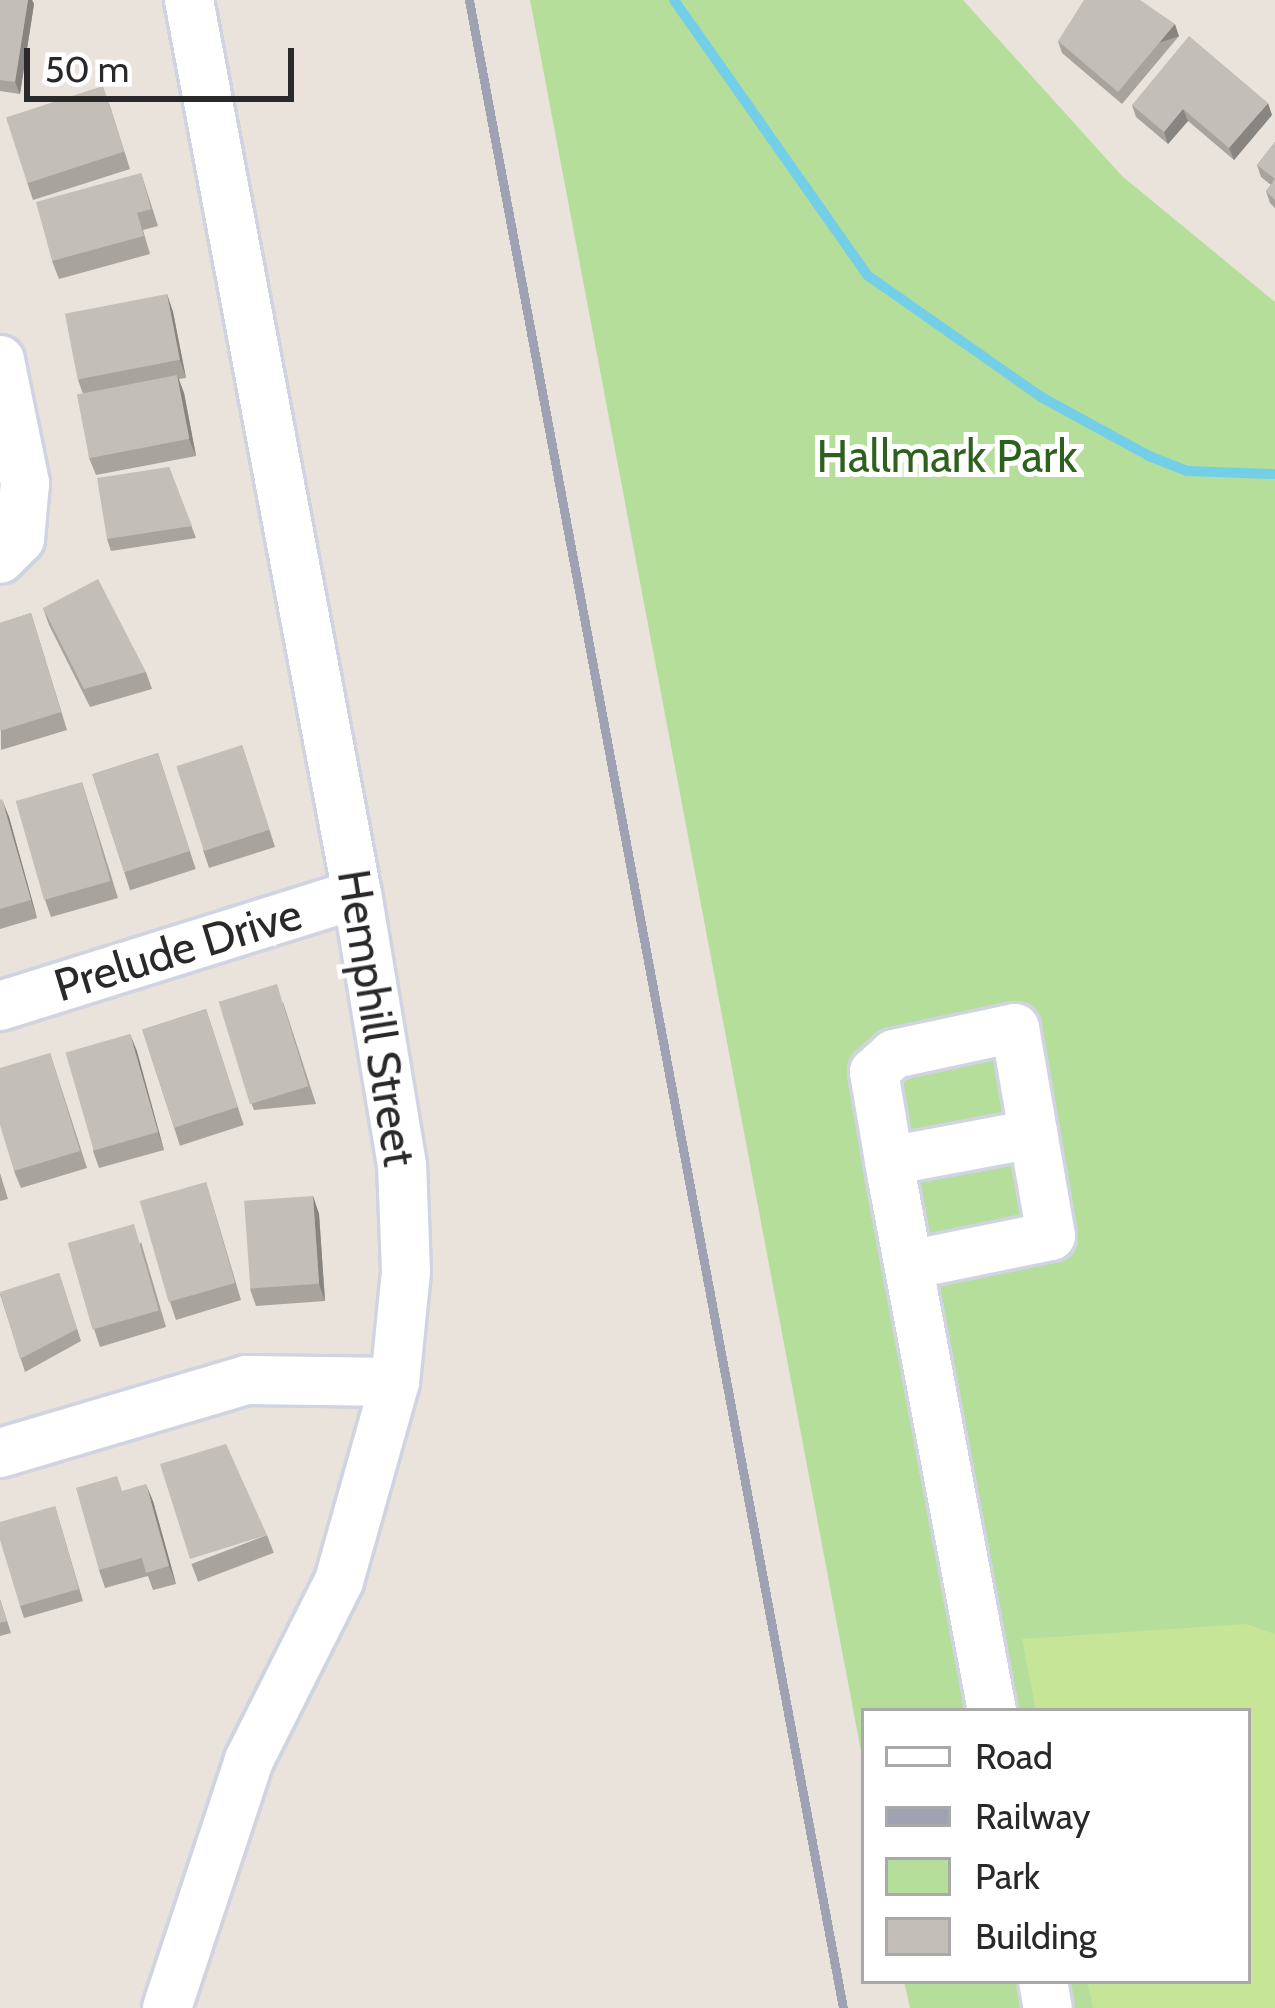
<!DOCTYPE html>
<style>
body{margin:0}
#map{position:relative;width:1275px;height:2008px;overflow:hidden;background:#eae3db;font-family:Cabin,sans-serif}
div>[style]{position:absolute}
[style*='--x']{left:calc(var(--x)*1px);top:calc(var(--y)*1px);width:calc(var(--w)*1px);rotate:calc(var(--a)*1deg)}
.green>*{inset:0;background:#b4de9a}
.pitch>*{inset:0;background:#c7e596}
.stream>*{height:10px;margin:-5px;padding:0 5px;transform-origin:5px;border-radius:5px;background:#73cee7}
.roads{filter:drop-shadow(3px 0 #d0d4e1) drop-shadow(-3px 0 #d0d4e1) drop-shadow(0 3px #d0d4e1) drop-shadow(0 -3px #d0d4e1)}
.minor>*{height:48px;margin:-24px;padding:0 24px;transform-origin:24px;border-radius:24px;background:#fff}
.rail>*{height:9px;margin:-4.5px;padding:0 4.5px;transform-origin:4.5px;border-radius:4.5px;background:#9ea2b2}
.wall>*{inset:0;background:#a8a39d;transform-origin:0 0}
.shaded-wall>*{inset:0;background:#888580;transform-origin:0 0}
.building>*{inset:0;background:#c3beb7;transform-origin:0 0}
span{translate:-50% -50%;white-space:nowrap;text-align:center;line-height:1.15;-webkit-text-stroke:10px #fff;paint-order:stroke}
.park-label{font-size:45px;color:#2e611d}
.street-label{font-size:45px;color:#292929}
.legend{position:absolute;left:861px;top:1708px;width:390px;height:276px;box-sizing:border-box;background:#fff;border:3px solid #a9a9a9;margin:0;padding:15px 21px;list-style:none;font-size:36px;color:#292929}
.legend li{display:flex;align-items:center;gap:24px;height:60px}
.legend b{width:60px;border:3px solid #a9a9a9}
.scale{position:absolute;left:24px;top:48px;width:270px;height:54px;box-sizing:border-box;border:6px solid #292929;border-top:0;padding-left:15px;font-size:36px;line-height:42px;white-space:nowrap;color:#292929;-webkit-text-stroke:9px #fff;paint-order:stroke}
</style>
<div id="map">
<div class="green">
<div style="clip-path:polygon(530px 0,963px 0,1122px 176px,1275px 302px,1275px 2008px,910px 2008px,904px 1981px,1248px 1981px,1248px 1711px,864px 1711px,864px 1767px)"></div>
</div>
<div class="pitch">
<div style="clip-path:polygon(1246px 1624px,1275px 1634px,1275px 2008px,1093px 2008px,1087px 1981px,1248px 1981px,1248px 1711px,1036px 1711px,1022px 1639px)"></div>
</div>
<div class="stream">
<div style="--x:674;--y:0;--w:336;--a:54.9"></div>
<div style="--x:867;--y:275;--w:213;--a:35"></div>
<div style="--x:1041;--y:397;--w:123;--a:28.6"></div>
<div style="--x:1149;--y:456;--w:41;--a:21.5"></div>
<div style="--x:1187;--y:471;--w:88;--a:2"></div>
</div>
<div class="roads">
<div class="minor">
<div style="--x:0;--y:360;--w:126;--a:78.5"></div>
<div style="--x:25;--y:483;--w:56;--a:95.1"></div>
<div style="--x:20;--y:539;--w:28;--a:135"></div>
<div style="--x:0;--y:1006;--w:374;--a:-17.4"></div>
<div style="--x:889;--y:1161;--w:147;--a:-10.6"></div>
<div style="--x:909;--y:1265;--w:145;--a:-11.5"></div>
<div style="--x:1051;--y:1236;--w:211;--a:-99.8"></div>
<div style="--x:1015;--y:1028;--w:124;--a:167.9"></div>
<div style="--x:894;--y:1054;--w:27;--a:138"></div>
<div style="--x:874;--y:1072;--w:108;--a:80.4"></div>
<div style="--x:892;--y:1178;--w:542;--a:79.37"></div>
<div style="--x:0;--y:1453;--w:257;--a:-16.5"></div>
<div style="--x:246;--y:1380;--w:149;--a:0.8"></div>
<div style="--x:1043;--y:1981;--w:27;--a:80"></div>
<div style="--x:167;--y:2008;--w:261;--a:-71.7"></div>
<div style="--x:249;--y:1760;--w:200;--a:-63.3"></div>
<div style="--x:339;--y:1581;--w:207;--a:-74.3"></div>
<div style="--x:395;--y:1382;--w:111;--a:-84.3"></div>
<div style="--x:406;--y:1272;--w:107;--a:-92.1"></div>
<div style="--x:402;--y:1165;--w:275;--a:-99.4"></div>
<div style="--x:357;--y:894;--w:910;--a:-100.64"></div>
</div>
</div>
<div class="rail">
<div style="--x:469;--y:0;--w:2043;--a:79.45"></div>
</div>
<div class="wall">
<div style="clip-path:polygon(0 0,32px 0,34px 4px,20px 94px,0 91px)"></div>
<div style="clip-path:polygon(1179px 36px,1122px 104px,1062px 53px,1058px 41px)"></div>
<div style="clip-path:polygon(109px 103px,130px 169px,33px 200px,27px 182px)"></div>
<div style="clip-path:polygon(1132px 105px,1272px 115px,1234px 160px,1188px 121px,1168px 144px,1136px 117px)"></div>
<div style="clip-path:polygon(1275px 142px,1275px 208px,1270px 203px,1266px 191px,1271px 185px,1261px 177px,1257px 165px)"></div>
<div style="clip-path:polygon(141px 173px,158px 226px,143px 230px,150px 254px,59px 279px,52px 261px)"></div>
<div style="clip-path:polygon(167px 294px,173px 312px,186px 378px,179px 379px,184px 393px,196px 456px,96px 475px,89px 458px,83px 394px,78px 380px)"></div>
<div style="clip-path:polygon(169px 467px,196px 538px,111px 551px,107px 539px)"></div>
<div style="clip-path:polygon(43px 608px,146px 672px,152px 689px,90px 707px,49px 625px)"></div>
<div style="clip-path:polygon(31px 613px,67px 730px,1px 750px,0 623px)"></div>
<div style="clip-path:polygon(242px 745px,275px 847px,209px 868px,203px 850px)"></div>
<div style="left:158px;top:753px;width:122px;height:69px;rotate:72deg"></div>
<div style="clip-path:polygon(82px 782px,118px 898px,51px 917px,45px 900px)"></div>
<div style="clip-path:polygon(0 800px,9px 817px,37px 918px,0 929px)"></div>
<div style="clip-path:polygon(283px 1002px,316px 1104px,254px 1110px,247px 1092px)"></div>
<div style="left:206px;top:1009px;width:122px;height:67px;rotate:72deg"></div>
<div style="clip-path:polygon(130px 1034px,164px 1150px,99px 1168px,93px 1151px)"></div>
<div style="clip-path:polygon(50px 1053px,87px 1168px,21px 1188px,14px 1171px)"></div>
<div style="clip-path:polygon(0 1173px,8px 1199px,0 1201px)"></div>
<div style="clip-path:polygon(206px 1182px,241px 1300px,176px 1320px,170px 1302px)"></div>
<div style="clip-path:polygon(313px 1196px,319px 1214px,325px 1301px,256px 1306px,250px 1289px)"></div>
<div style="clip-path:polygon(141px 1242px,166px 1327px,100px 1347px,94px 1329px)"></div>
<div style="clip-path:polygon(59px 1273px,81px 1341px,25px 1372px,0 1294px)"></div>
<div style="clip-path:polygon(122px 1491px,153px 1501px,176px 1584px,153px 1590px,148px 1576px,105px 1588px,99px 1570px)"></div>
<div style="clip-path:polygon(55px 1506px,83px 1601px,24px 1618px,20px 1606px)"></div>
<div style="left:267px;top:1535px;width:19px;height:81px;rotate:69deg"></div>
<div style="clip-path:polygon(0 1599px,11px 1633px,0 1636px)"></div>
</div>
<div class="shaded-wall">
<div style="clip-path:polygon(28px 0,32px 0,34px 4px,20px 94px,15px 82px)"></div>
<div style="left:1175px;top:24px;width:13px;height:89px;rotate:72deg"></div>
<div style="clip-path:polygon(1268px 103px,1272px 115px,1234px 160px,1229px 148px)"></div>
<div style="clip-path:polygon(1183px 109px,1188px 121px,1168px 144px,1164px 132px)"></div>
<div style="clip-path:polygon(167px 294px,173px 312px,186px 378px,180px 360px)"></div>
<div style="clip-path:polygon(177px 375px,184px 393px,196px 456px,189px 439px)"></div>
<div style="clip-path:polygon(2px 799px,9px 817px,37px 918px,31px 900px)"></div>
<div style="clip-path:polygon(130px 1034px,137px 1051px,164px 1150px,158px 1132px)"></div>
<div style="clip-path:polygon(313px 1196px,319px 1214px,325px 1301px,319px 1284px)"></div>
<div style="clip-path:polygon(146px 1484px,153px 1501px,176px 1584px,169px 1566px)"></div>
</div>
<div class="building">
<div style="clip-path:polygon(0 0,28px 0,15px 82px,0 80px)"></div>
<div style="clip-path:polygon(1084px 0,1140px 0,1175px 24px,1118px 92px,1058px 41px)"></div>
<div style="clip-path:polygon(1189px 36px,1268px 103px,1229px 148px,1183px 109px,1164px 132px,1132px 105px)"></div>
<div style="left:103px;top:86px;width:69px;height:102px;rotate:72deg"></div>
<div style="clip-path:polygon(1275px 142px,1275px 179px,1257px 165px)"></div>
<div style="clip-path:polygon(141px 173px,151px 209px,137px 213px,144px 236px,52px 261px,36px 202px)"></div>
<div style="clip-path:polygon(1275px 179px,1275px 200px,1266px 191px)"></div>
<div style="left:167px;top:294px;width:67px;height:104px;rotate:79deg"></div>
<div style="left:177px;top:375px;width:65px;height:102px;rotate:79deg"></div>
<div style="clip-path:polygon(169px 467px,192px 526px,107px 539px,97px 478px)"></div>
<div style="clip-path:polygon(98px 579px,146px 672px,84px 689px,43px 608px)"></div>
<div style="clip-path:polygon(31px 613px,61px 712px,0 731px,0 623px)"></div>
<div style="left:242px;top:745px;width:89px;height:69px;rotate:72deg"></div>
<div style="left:158px;top:753px;width:103px;height:69px;rotate:72deg"></div>
<div style="left:82px;top:782px;width:103px;height:69px;rotate:74deg"></div>
<div style="clip-path:polygon(2px 799px,31px 900px,0 909px,0 800px)"></div>
<div style="left:277px;top:984px;width:107px;height:61px;rotate:73deg"></div>
<div style="left:206px;top:1009px;width:103px;height:67px;rotate:72deg"></div>
<div style="left:130px;top:1034px;width:102px;height:67px;rotate:74deg"></div>
<div style="clip-path:polygon(50px 1053px,80px 1151px,14px 1171px,0 1125px,0 1068px)"></div>
<div style="left:206px;top:1182px;width:105px;height:69px;rotate:74deg"></div>
<div style="left:313px;top:1196px;width:88px;height:69px;rotate:86deg"></div>
<div style="left:134px;top:1224px;width:90px;height:69px;rotate:74deg"></div>
<div style="clip-path:polygon(59px 1273px,77px 1329px,20px 1359px,0 1292px)"></div>
<div style="clip-path:polygon(226px 1444px,267px 1535px,190px 1559px,160px 1464px)"></div>
<div style="clip-path:polygon(117px 1476px,122px 1491px,146px 1484px,169px 1566px,146px 1573px,142px 1558px,99px 1570px,76px 1488px)"></div>
<div style="clip-path:polygon(55px 1506px,79px 1589px,20px 1606px,0 1540px,0 1522px)"></div>
<div style="clip-path:polygon(0 1600px,7px 1621px,0 1623px)"></div>
</div>
<div class="park-label">
<span style="left:947px;top:457px">Hallmark Park</span>
</div>
<div class="street-label">
<span style="left:178px;top:950px;rotate:-17deg">Prelude Drive</span>
<span style="left:376px;top:1018px;rotate:81deg">Hemphill Street</span>
</div>
<ul class="legend">
<li><b style="height:15px;background:#fff"></b>Road</li>
<li><b style="height:15px;background:#9ea2b2"></b>Railway</li>
<li><b style="height:33px;background:#b4de9a"></b>Park</li>
<li><b style="height:33px;background:#c3beb7"></b>Building</li>
</ul>
<div class="scale">50 m</div>
</div>
